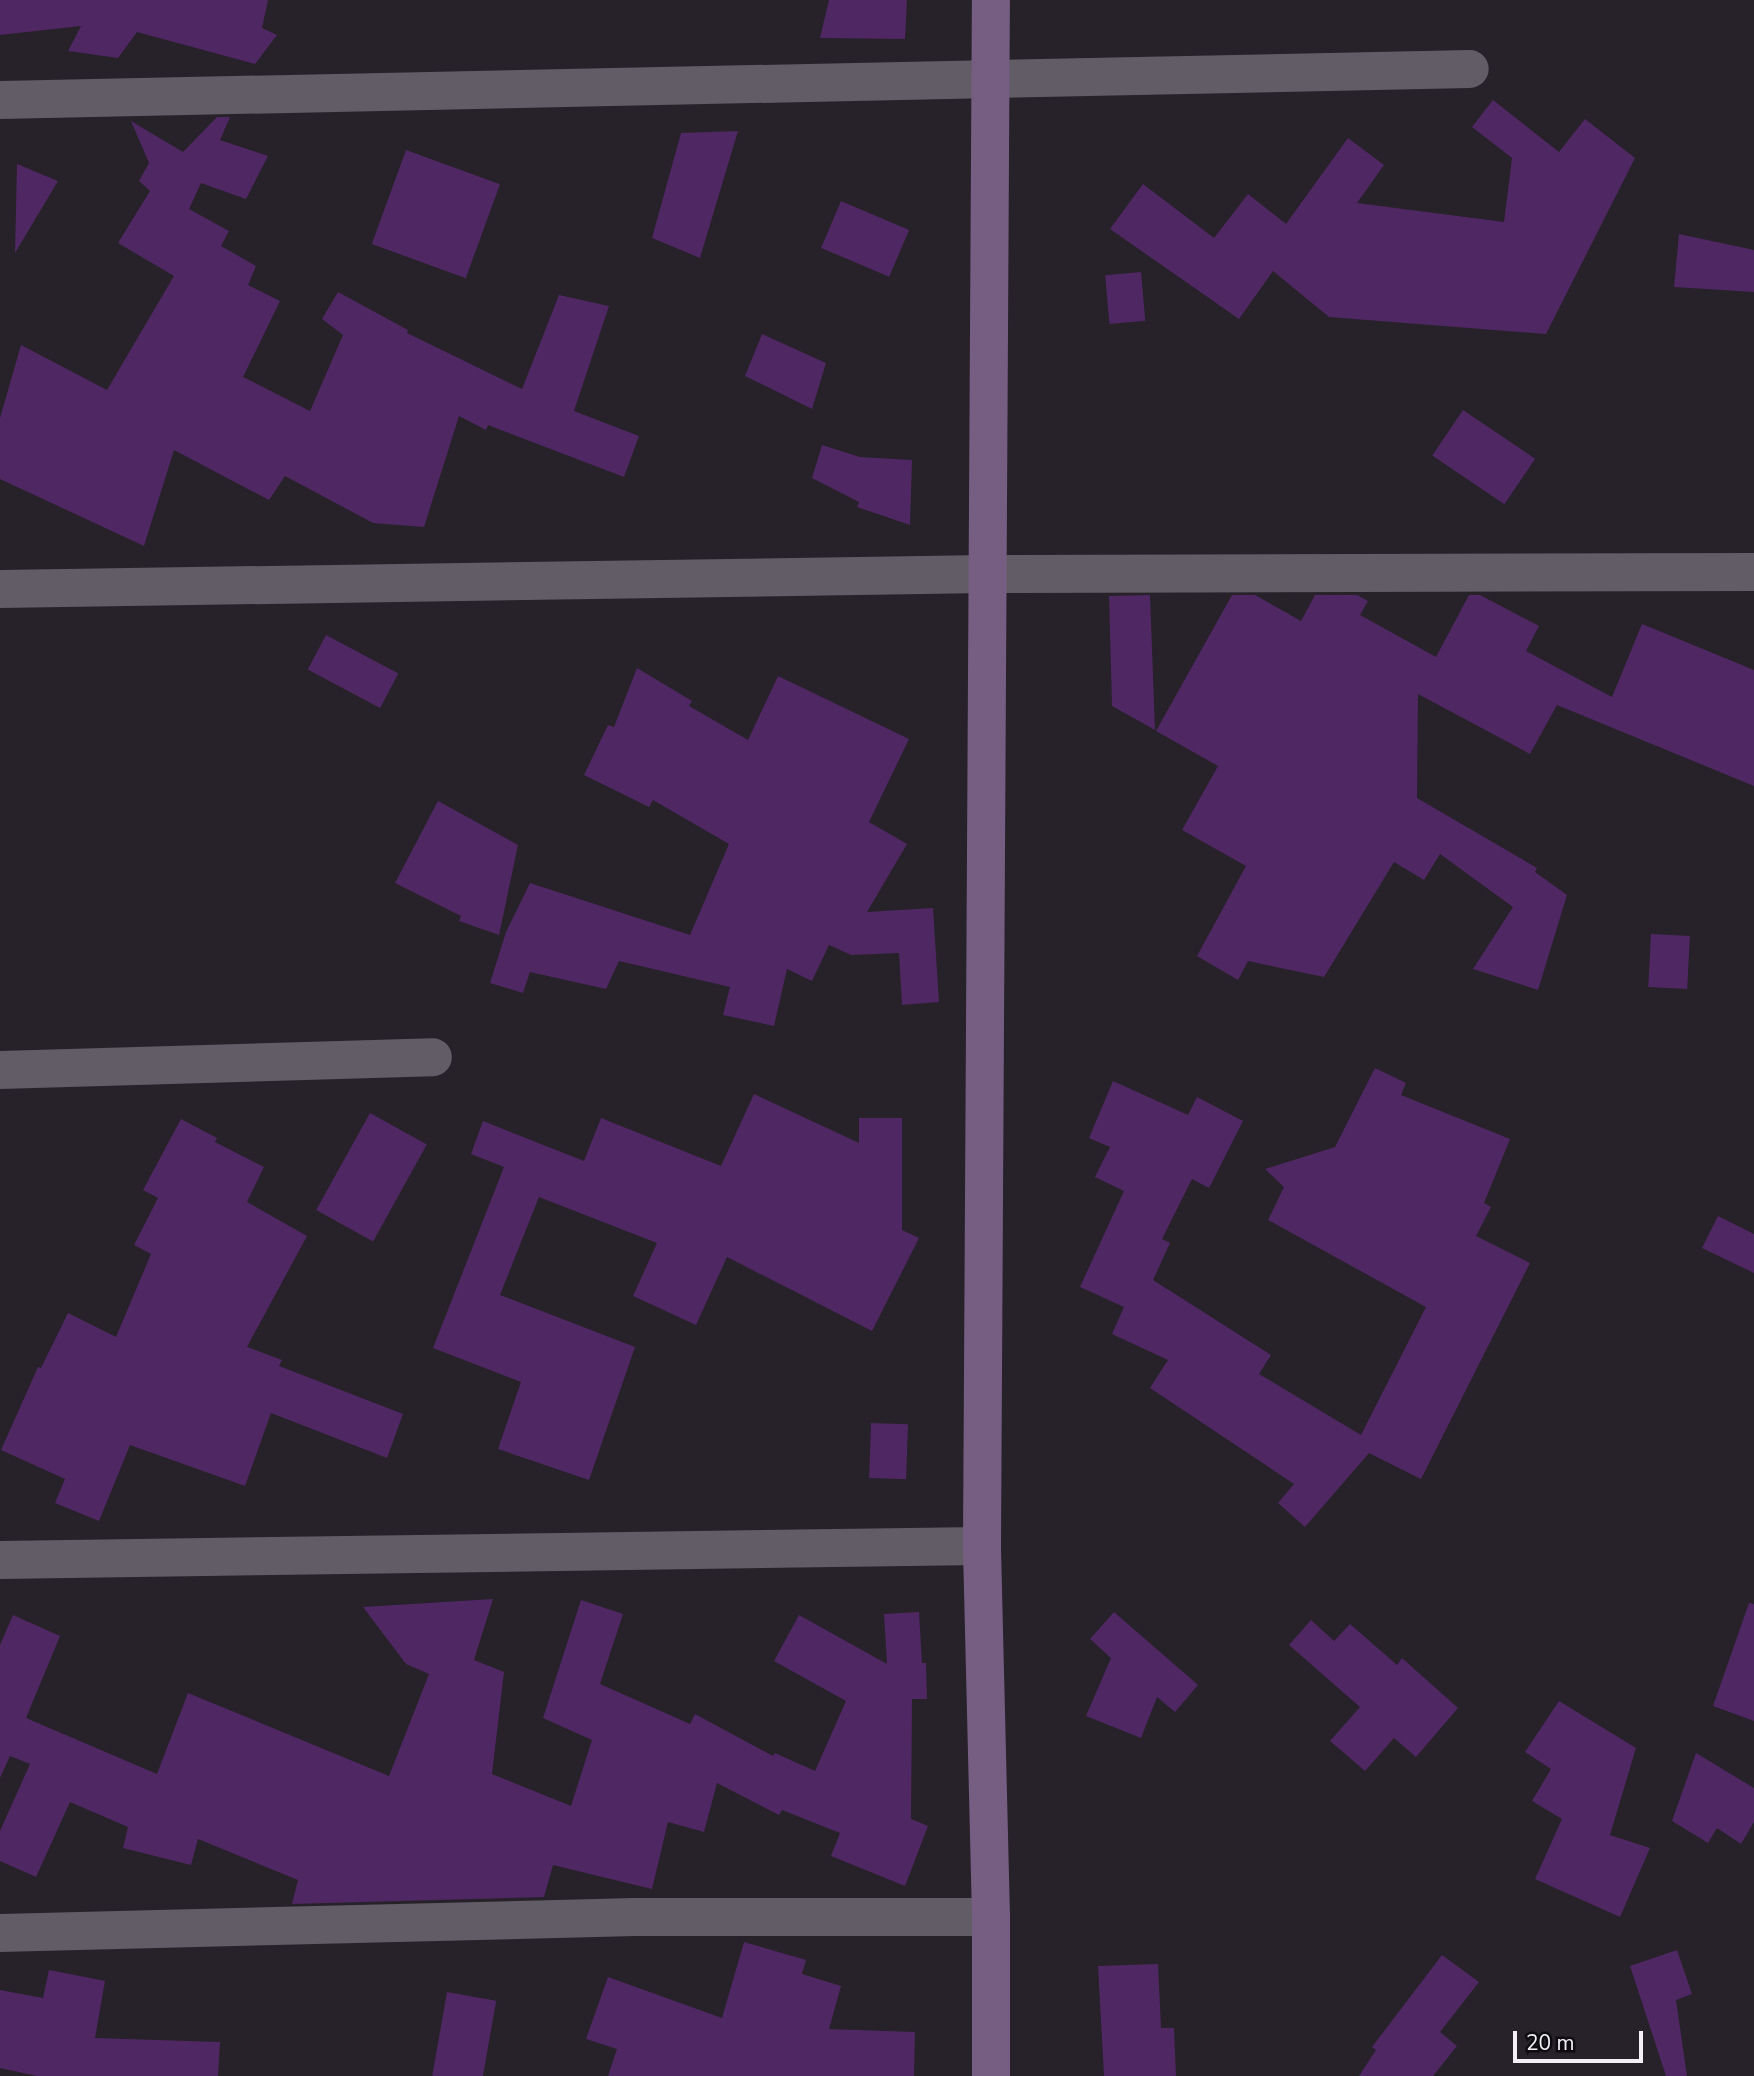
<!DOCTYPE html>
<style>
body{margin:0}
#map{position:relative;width:1754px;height:2076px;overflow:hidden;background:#27212a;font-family:"Nunito Sans",sans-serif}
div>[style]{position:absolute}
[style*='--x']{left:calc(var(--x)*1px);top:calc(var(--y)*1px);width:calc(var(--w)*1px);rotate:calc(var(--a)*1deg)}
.building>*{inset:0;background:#4f2762;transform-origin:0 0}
.street>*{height:38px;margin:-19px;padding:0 19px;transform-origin:19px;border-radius:19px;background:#625c66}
.secondary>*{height:38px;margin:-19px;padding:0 19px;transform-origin:19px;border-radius:19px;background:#765e83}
span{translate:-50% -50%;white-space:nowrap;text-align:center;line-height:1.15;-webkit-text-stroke:6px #0e0c10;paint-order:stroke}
.scale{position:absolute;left:1513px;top:2031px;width:130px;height:32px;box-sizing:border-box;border:4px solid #f2eff5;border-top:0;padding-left:9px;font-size:21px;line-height:24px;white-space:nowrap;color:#f2eff5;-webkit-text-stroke:5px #0e0c10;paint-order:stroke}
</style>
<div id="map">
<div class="building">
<div style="clip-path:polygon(0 0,268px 0,262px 28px,277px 35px,255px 64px,137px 32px,118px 58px,68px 51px,81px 26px,0 35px)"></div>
<div style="clip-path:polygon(829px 0,907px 0,905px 39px,820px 38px)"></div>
<div style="clip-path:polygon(1493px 100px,1559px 152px,1585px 119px,1635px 158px,1546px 334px,1329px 317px,1273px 271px,1239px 319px,1110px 229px,1143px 184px,1214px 238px,1248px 194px,1286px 224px,1348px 138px,1384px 165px,1357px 203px,1504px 222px,1512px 158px,1472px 127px)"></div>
<div style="clip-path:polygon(217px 117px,230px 117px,220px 140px,268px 156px,246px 199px,201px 183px,189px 209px,229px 231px,221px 246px,256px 266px,248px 285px,280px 301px,243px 377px,310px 411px,343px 335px,322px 319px,338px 292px,408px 330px,407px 333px,522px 389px,559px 295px,609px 306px,574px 411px,639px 436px,624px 477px,488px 425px,486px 430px,459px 416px,424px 527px,373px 523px,285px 476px,269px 500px,174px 450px,144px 546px,0 479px,0 418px,21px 345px,107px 390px,174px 276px,118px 243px,150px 191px,139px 181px,149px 163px,131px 121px,183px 152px)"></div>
<div style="clip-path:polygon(738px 131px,700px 258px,652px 238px,681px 133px)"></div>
<div style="left:406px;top:150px;width:100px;height:100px;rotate:20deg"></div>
<div style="clip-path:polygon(17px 164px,58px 181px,15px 253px)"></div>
<div style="left:841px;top:201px;width:74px;height:51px;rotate:23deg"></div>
<div style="clip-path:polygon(1679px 234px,1754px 250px,1754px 292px,1674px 287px)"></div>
<div style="left:1141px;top:272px;width:49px;height:36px;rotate:85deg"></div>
<div style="clip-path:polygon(762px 334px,826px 363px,812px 409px,745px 376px)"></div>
<div style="left:1463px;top:410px;width:87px;height:55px;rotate:34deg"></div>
<div style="clip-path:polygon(822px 445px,860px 457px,912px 460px,910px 525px,857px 507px,859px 502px,812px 478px)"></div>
<div style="clip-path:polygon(1150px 595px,1155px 730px,1112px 706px,1109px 596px)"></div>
<div style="clip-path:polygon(1232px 595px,1255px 595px,1301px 621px,1315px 595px,1357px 595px,1368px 601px,1360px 615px,1436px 657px,1469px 595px,1480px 595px,1539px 626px,1526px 651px,1612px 697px,1642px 624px,1754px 670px,1754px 786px,1557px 705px,1530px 754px,1418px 694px,1417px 798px,1537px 868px,1535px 872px,1567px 895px,1538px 990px,1473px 969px,1513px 907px,1440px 854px,1424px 880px,1394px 862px,1324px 977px,1248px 961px,1238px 980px,1197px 956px,1246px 866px,1182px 830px,1218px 766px,1156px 731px)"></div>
<div style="left:326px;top:635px;width:82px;height:39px;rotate:28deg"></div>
<div style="clip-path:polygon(637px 668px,692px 701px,689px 706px,748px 740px,778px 676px,909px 739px,869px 822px,907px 844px,867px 912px,933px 908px,939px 1002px,902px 1005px,899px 953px,851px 955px,829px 945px,812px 981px,787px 969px,774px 1026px,723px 1015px,730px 987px,619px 961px,606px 989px,530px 972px,523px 993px,490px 983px,506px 932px,530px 883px,690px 935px,729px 844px,653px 800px,649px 807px,584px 775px,608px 725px,614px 727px)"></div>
<div style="clip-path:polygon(438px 801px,518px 845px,499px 935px,459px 921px,461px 916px,395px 883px)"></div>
<div style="left:1651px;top:934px;width:39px;height:53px;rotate:3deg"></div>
<div style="clip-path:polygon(1375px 1068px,1406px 1083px,1401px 1095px,1510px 1139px,1484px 1203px,1491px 1207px,1476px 1236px,1530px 1263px,1421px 1479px,1369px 1453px,1305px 1527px,1278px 1503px,1294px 1484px,1150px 1388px,1168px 1360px,1112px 1334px,1124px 1307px,1080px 1287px,1124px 1191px,1095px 1177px,1110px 1147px,1089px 1138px,1113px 1081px,1188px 1115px,1197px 1097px,1243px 1121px,1209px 1188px,1192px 1179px,1162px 1239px,1170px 1243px,1153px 1280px,1271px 1355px,1259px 1374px,1361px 1435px,1426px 1307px,1268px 1220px,1284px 1187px,1265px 1169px,1335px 1147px)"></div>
<div style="clip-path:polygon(754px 1094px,859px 1143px,859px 1118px,902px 1118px,902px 1230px,919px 1238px,872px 1331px,727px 1257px,696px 1325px,633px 1296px,657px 1243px,539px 1197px,500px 1295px,635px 1347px,589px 1480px,498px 1449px,521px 1382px,433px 1348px,504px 1167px,471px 1154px,483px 1121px,584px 1161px,601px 1118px,721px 1166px)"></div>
<div style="left:370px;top:1113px;width:65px;height:111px;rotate:29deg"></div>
<div style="clip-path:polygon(181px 1119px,217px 1138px,215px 1142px,264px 1167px,247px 1202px,307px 1236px,247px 1347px,282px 1360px,279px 1366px,403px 1414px,387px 1458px,271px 1413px,245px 1486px,130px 1445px,99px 1521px,55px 1503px,65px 1479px,1px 1450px,38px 1367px,41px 1368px,68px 1313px,116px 1337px,151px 1254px,134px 1245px,158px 1198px,143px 1190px)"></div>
<div style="clip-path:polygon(1718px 1216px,1754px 1234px,1754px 1273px,1702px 1248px)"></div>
<div style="left:871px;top:1423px;width:37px;height:55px;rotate:2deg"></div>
<div style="clip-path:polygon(493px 1599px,474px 1660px,504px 1672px,492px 1774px,571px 1806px,592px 1740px,543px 1718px,581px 1600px,623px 1614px,600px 1684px,690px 1724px,695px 1714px,773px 1756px,775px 1753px,815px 1771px,846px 1701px,774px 1661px,799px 1615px,887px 1664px,884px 1614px,919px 1612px,922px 1663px,926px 1663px,927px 1699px,912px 1699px,911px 1819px,928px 1826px,905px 1886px,831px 1856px,840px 1833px,782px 1810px,779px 1815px,717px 1783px,704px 1832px,668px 1822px,652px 1889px,553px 1865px,544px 1897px,292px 1904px,298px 1880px,198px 1839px,191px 1865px,123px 1848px,128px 1827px,70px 1802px,36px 1877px,0 1861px,0 1831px,30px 1764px,10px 1756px,0 1778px,0 1645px,13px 1615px,60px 1636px,26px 1718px,157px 1774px,188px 1693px,389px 1776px,429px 1674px,406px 1664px,363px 1607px)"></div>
<div style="clip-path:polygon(1749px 1603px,1754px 1604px,1754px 1721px,1713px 1706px)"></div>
<div style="clip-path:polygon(1114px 1612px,1198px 1685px,1175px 1712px,1157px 1697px,1141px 1738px,1086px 1716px,1111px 1658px,1090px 1639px)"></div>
<div style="clip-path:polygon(1311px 1620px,1334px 1641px,1350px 1624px,1397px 1665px,1402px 1658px,1458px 1708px,1416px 1757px,1394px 1738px,1365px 1771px,1330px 1741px,1360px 1707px,1289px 1645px)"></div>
<div style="clip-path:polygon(1559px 1701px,1636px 1748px,1610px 1835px,1650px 1848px,1620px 1917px,1535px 1879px,1562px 1819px,1532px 1801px,1551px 1769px,1525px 1752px)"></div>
<div style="clip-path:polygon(1696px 1753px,1754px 1788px,1754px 1822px,1741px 1844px,1717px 1828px,1708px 1843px,1672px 1821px)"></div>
<div style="clip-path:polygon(744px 1942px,806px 1960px,802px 1974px,841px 1986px,829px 2029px,915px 2032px,914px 2076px,608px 2076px,617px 2049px,586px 2039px,608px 1977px,722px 2018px)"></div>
<div style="clip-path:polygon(1677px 1950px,1692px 1994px,1676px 2000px,1687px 2076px,1666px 2076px,1630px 1966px)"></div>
<div style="clip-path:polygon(1442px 1955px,1479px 1982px,1440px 2032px,1457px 2046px,1433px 2076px,1359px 2076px,1376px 2050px,1372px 2047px)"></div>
<div style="clip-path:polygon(1158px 1964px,1161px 2028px,1174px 2028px,1176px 2076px,1104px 2076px,1098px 1966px)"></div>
<div style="clip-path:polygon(49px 1970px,105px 1981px,95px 2038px,220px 2042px,218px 2076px,37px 2076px,0 2068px,0 1990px,43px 1998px)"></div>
<div style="left:447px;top:1992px;width:50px;height:85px;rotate:10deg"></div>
</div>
<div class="street">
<div style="--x:0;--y:100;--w:1470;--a:-1.21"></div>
<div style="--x:0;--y:589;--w:986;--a:-0.87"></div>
<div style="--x:986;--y:574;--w:768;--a:-0.15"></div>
<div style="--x:0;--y:1070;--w:433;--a:-1.7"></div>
<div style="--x:0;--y:1560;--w:982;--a:-0.82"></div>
<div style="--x:0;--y:1933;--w:635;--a:-1.44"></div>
<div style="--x:635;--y:1917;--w:356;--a:0"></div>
</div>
<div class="secondary">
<div style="--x:991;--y:2076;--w:159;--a:-90"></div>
<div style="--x:991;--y:1917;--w:371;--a:-91.4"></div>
<div style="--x:982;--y:1546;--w:1546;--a:-89.67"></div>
</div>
<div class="scale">20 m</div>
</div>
